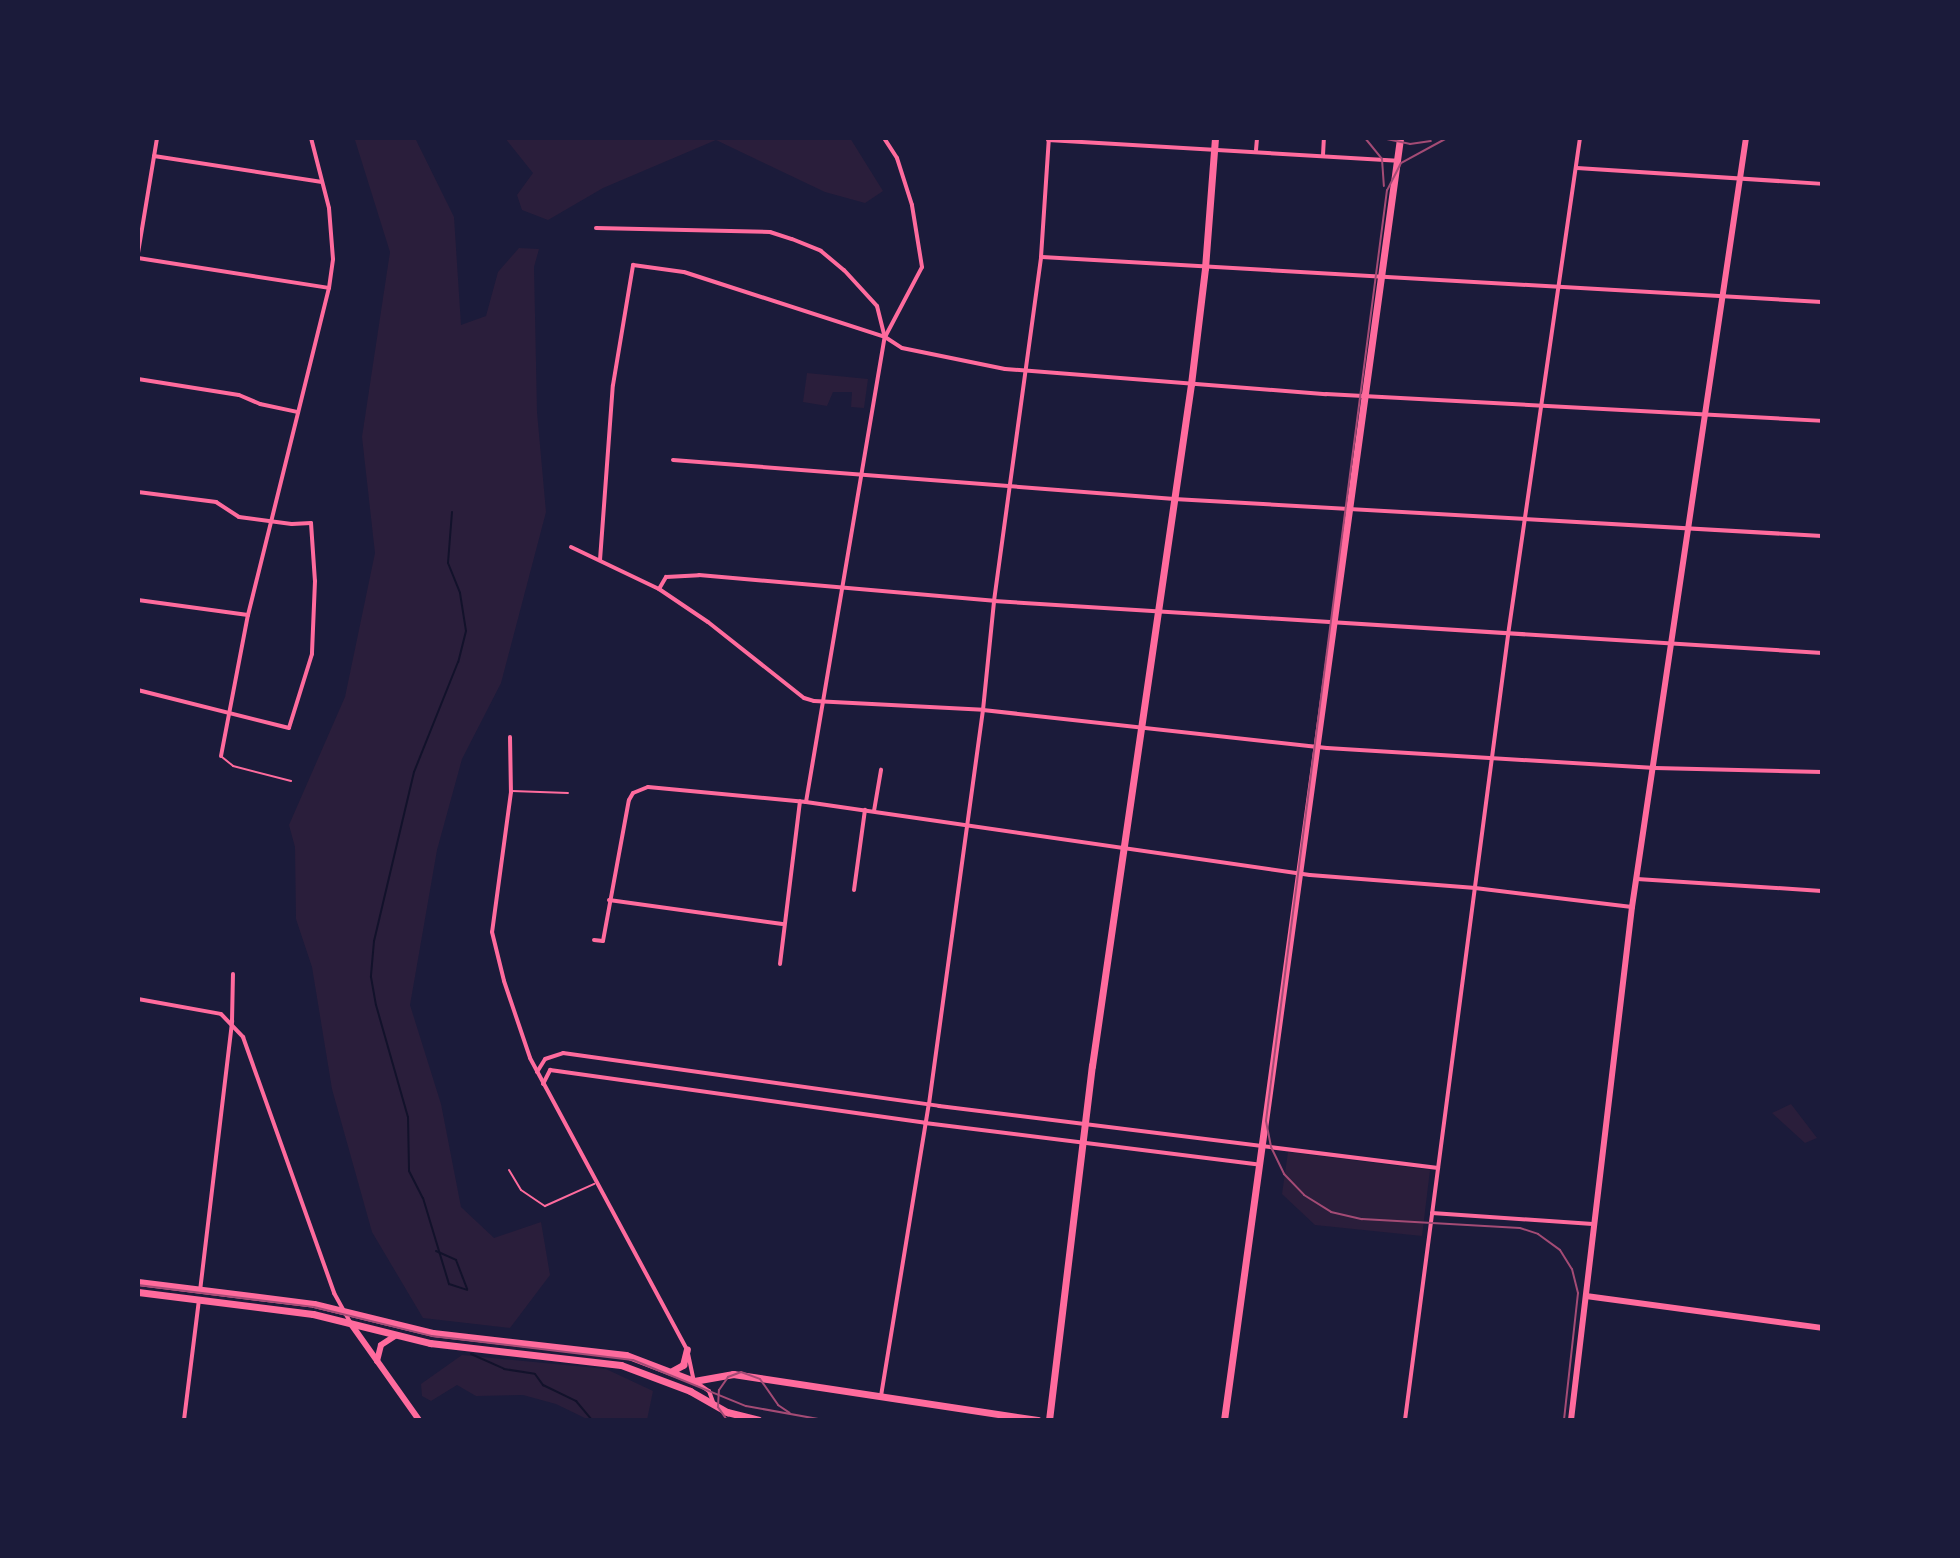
<!DOCTYPE html>
<style>
body{margin:0}
#map{position:relative;width:1960px;height:1558px;overflow:hidden;background:#1b1b3a;font-family:Inter,sans-serif}
div>[style]{position:absolute}
[style*='--x']{left:calc(var(--x)*1px);top:calc(var(--y)*1px);width:calc(var(--w)*1px);rotate:calc(var(--a)*1deg)}
.green>*{inset:0;background:#2a1e3b}
.stream>*{height:2px;margin:-1px;padding:0 1px;transform-origin:1px;border-radius:1px;background:#12122b}
.service>*{height:2px;margin:-1px;padding:0 1px;transform-origin:1px;border-radius:1px;background:#ff6b9d}
.minor>*{height:4px;margin:-2px;padding:0 2px;transform-origin:2px;border-radius:2px;background:#ff6b9d}
.tertiary>*{height:6px;margin:-3px;padding:0 3px;transform-origin:3px;border-radius:3px;background:#ff6b9d}
.secondary>*{height:6px;margin:-3px;padding:0 3px;transform-origin:3px;border-radius:3px;background:#ff6b9d}
.primary>*{height:7px;margin:-3.5px;padding:0 3.5px;transform-origin:3.5px;border-radius:3.5px;background:#ff6b9d}
.tram>*{height:2px;margin:-1px;padding:0 1px;transform-origin:1px;border-radius:1px;background:#a44b75}
span{translate:-50% -50%;white-space:nowrap;text-align:center;line-height:1.15;-webkit-text-stroke:8px #1b1b3a;paint-order:stroke}
.frame{position:absolute;inset:0;border:140px solid #1b1b3a;pointer-events:none}
</style>
<div id="map">
<div class="green">
<div style="clip-path:polygon(359px 138px,416px 140px,454px 217px,461px 325px,486px 316px,498px 272px,519px 248px,539px 249px,534px 267px,537px 412px,546px 512px,501px 683px,462px 759px,437px 850px,410px 1005px,441px 1104px,461px 1207px,494px 1238px,541px 1222px,550px 1275px,510px 1328px,423px 1318px,372px 1232px,332px 1089px,312px 967px,296px 919px,295px 847px,289px 825px,345px 697px,375px 553px,362px 437px,390px 252px,355px 140px)"></div>
<div style="clip-path:polygon(505px 138px,850px 138px,883px 191px,865px 203px,825px 192px,716px 140px,603px 188px,548px 220px,522px 210px,517px 195px,533px 173px)"></div>
<div style="clip-path:polygon(807px 373px,868px 379px,864px 408px,851px 407px,852px 392px,833px 392px,827px 406px,803px 402px)"></div>
<div style="clip-path:polygon(1791px 1104px,1817px 1138px,1805px 1143px,1772px 1113px)"></div>
<div style="clip-path:polygon(1288px 1152px,1430px 1170px,1422px 1236px,1315px 1225px,1282px 1194px)"></div>
<div style="clip-path:polygon(462px 1355px,606px 1369px,653px 1391px,647px 1420px,589px 1420px,556px 1404px,523px 1395px,476px 1396px,457px 1385px,431px 1401px,422px 1396px,421px 1384px)"></div>
</div>
<div class="stream">
<div style="--x:452;--y:512;--w:51;--a:94.5"></div>
<div style="--x:448;--y:563;--w:32;--a:68"></div>
<div style="--x:460;--y:593;--w:38;--a:81"></div>
<div style="--x:466;--y:631;--w:32;--a:104"></div>
<div style="--x:458;--y:662;--w:118;--a:111.8"></div>
<div style="--x:414;--y:772;--w:174;--a:103.3"></div>
<div style="--x:374;--y:941;--w:36;--a:95"></div>
<div style="--x:371;--y:977;--w:28;--a:80"></div>
<div style="--x:376;--y:1005;--w:116;--a:74.1"></div>
<div style="--x:408;--y:1117;--w:54;--a:88.9"></div>
<div style="--x:409;--y:1171;--w:30;--a:63"></div>
<div style="--x:423;--y:1198;--w:90;--a:73.2"></div>
<div style="--x:449;--y:1284;--w:19;--a:18"></div>
<div style="--x:436;--y:1251;--w:22;--a:24"></div>
<div style="--x:456;--y:1260;--w:31;--a:69"></div>
<div style="--x:471;--y:1354;--w:36;--a:24"></div>
<div style="--x:504;--y:1369;--w:31;--a:9"></div>
<div style="--x:535;--y:1374;--w:14;--a:54"></div>
<div style="--x:543;--y:1385;--w:37;--a:26"></div>
<div style="--x:576;--y:1401;--w:25;--a:50"></div>
</div>
<div class="service">
<div style="--x:222;--y:757;--w:14;--a:39"></div>
<div style="--x:233;--y:766;--w:60;--a:14.5"></div>
<div style="--x:512;--y:791;--w:56;--a:2"></div>
<div style="--x:509;--y:1170;--w:23;--a:59"></div>
<div style="--x:521;--y:1190;--w:29;--a:34"></div>
<div style="--x:545;--y:1206;--w:54;--a:-24.2"></div>
</div>
<div class="minor">
<div style="--x:1048;--y:140;--w:350;--a:3.4"></div>
<div style="--x:1256;--y:150;--w:12;--a:-85"></div>
<div style="--x:1323;--y:155;--w:17;--a:-87"></div>
<div style="--x:154;--y:156;--w:170;--a:8.8"></div>
<div style="--x:1577;--y:168;--w:246;--a:3.7"></div>
<div style="--x:596;--y:228;--w:174;--a:1.3"></div>
<div style="--x:770;--y:232;--w:23;--a:18"></div>
<div style="--x:792;--y:239;--w:31;--a:22"></div>
<div style="--x:821;--y:251;--w:30;--a:40"></div>
<div style="--x:844;--y:270;--w:49;--a:47.5"></div>
<div style="--x:877;--y:306;--w:32;--a:76"></div>
<div style="--x:885;--y:337;--w:20;--a:33"></div>
<div style="--x:902;--y:348;--w:105;--a:11.5"></div>
<div style="--x:1005;--y:369;--w:322;--a:4.5"></div>
<div style="--x:1326;--y:394;--w:497;--a:3.1"></div>
<div style="--x:138;--y:253;--w:117;--a:-80.6"></div>
<div style="--x:1042;--y:257;--w:781;--a:3.3"></div>
<div style="--x:138;--y:258;--w:193;--a:8.9"></div>
<div style="--x:138;--y:379;--w:102;--a:9"></div>
<div style="--x:239;--y:395;--w:23;--a:23"></div>
<div style="--x:260;--y:404;--w:39;--a:12"></div>
<div style="--x:673;--y:460;--w:503;--a:4.45"></div>
<div style="--x:1174;--y:499;--w:649;--a:3.27"></div>
<div style="--x:138;--y:492;--w:79;--a:7.3"></div>
<div style="--x:216;--y:502;--w:27;--a:33"></div>
<div style="--x:239;--y:517;--w:53;--a:7.5"></div>
<div style="--x:292;--y:524;--w:19;--a:-3"></div>
<div style="--x:311;--y:523;--w:58;--a:86.1"></div>
<div style="--x:315;--y:581;--w:73;--a:92.4"></div>
<div style="--x:312;--y:654;--w:77;--a:107.3"></div>
<div style="--x:289;--y:728;--w:156;--a:-165.9"></div>
<div style="--x:571;--y:547;--w:98;--a:25.5"></div>
<div style="--x:659;--y:589;--w:59;--a:34"></div>
<div style="--x:708;--y:622;--w:122;--a:38.4"></div>
<div style="--x:804;--y:698;--w:10;--a:17"></div>
<div style="--x:814;--y:701;--w:169;--a:3"></div>
<div style="--x:983;--y:710;--w:346;--a:6.3"></div>
<div style="--x:1327;--y:748;--w:329;--a:3.5"></div>
<div style="--x:1655;--y:768;--w:167;--a:1.4"></div>
<div style="--x:600;--y:560;--w:175;--a:-85.8"></div>
<div style="--x:613;--y:385;--w:122;--a:-80.5"></div>
<div style="--x:633;--y:265;--w:51;--a:7.8"></div>
<div style="--x:684;--y:272;--w:211;--a:17.9"></div>
<div style="--x:659;--y:589;--w:14;--a:-60"></div>
<div style="--x:666;--y:577;--w:33;--a:-3"></div>
<div style="--x:699;--y:575;--w:296;--a:5"></div>
<div style="--x:994;--y:601;--w:830;--a:3.59"></div>
<div style="--x:138;--y:600;--w:111;--a:7.8"></div>
<div style="--x:510;--y:737;--w:55;--a:89"></div>
<div style="--x:511;--y:792;--w:141;--a:97.7"></div>
<div style="--x:492;--y:932;--w:50;--a:76.2"></div>
<div style="--x:504;--y:981;--w:81;--a:71.3"></div>
<div style="--x:530;--y:1058;--w:331;--a:61.7"></div>
<div style="--x:687;--y:1349;--w:33;--a:78"></div>
<div style="--x:694;--y:1381;--w:18;--a:34"></div>
<div style="--x:709;--y:1391;--w:12;--a:70"></div>
<div style="--x:221;--y:756;--w:144;--a:-79.2"></div>
<div style="--x:248;--y:615;--w:337;--a:-76.1"></div>
<div style="--x:329;--y:288;--w:29;--a:-82"></div>
<div style="--x:333;--y:259;--w:51;--a:-94.5"></div>
<div style="--x:329;--y:208;--w:72;--a:-104.4"></div>
<div style="--x:806;--y:802;--w:472;--a:-80.4"></div>
<div style="--x:885;--y:337;--w:79;--a:-62.1"></div>
<div style="--x:922;--y:267;--w:63;--a:-99.2"></div>
<div style="--x:912;--y:205;--w:49;--a:-107.7"></div>
<div style="--x:897;--y:158;--w:24;--a:-123"></div>
<div style="--x:874;--y:811;--w:42;--a:-80.3"></div>
<div style="--x:1637;--y:879;--w:185;--a:3.7"></div>
<div style="--x:854;--y:890;--w:81;--a:-82.2"></div>
<div style="--x:609;--y:900;--w:175;--a:7.9"></div>
<div style="--x:594;--y:940;--w:9;--a:6"></div>
<div style="--x:603;--y:941;--w:143;--a:-79.6"></div>
<div style="--x:629;--y:800;--w:8;--a:-60"></div>
<div style="--x:633;--y:793;--w:16;--a:-22"></div>
<div style="--x:648;--y:787;--w:159;--a:5.4"></div>
<div style="--x:806;--y:802;--w:509;--a:8.24"></div>
<div style="--x:1310;--y:875;--w:166;--a:4.5"></div>
<div style="--x:1475;--y:888;--w:158;--a:6.9"></div>
<div style="--x:780;--y:964;--w:164;--a:-83"></div>
<div style="--x:138;--y:999;--w:84;--a:10.2"></div>
<div style="--x:221;--y:1014;--w:32;--a:46"></div>
<div style="--x:243;--y:1037;--w:272;--a:70.4"></div>
<div style="--x:334;--y:1293;--w:33;--a:61"></div>
<div style="--x:537;--y:1072;--w:15;--a:-58"></div>
<div style="--x:545;--y:1059;--w:19;--a:-18"></div>
<div style="--x:563;--y:1053;--w:380;--a:8"></div>
<div style="--x:939;--y:1106;--w:503;--a:7.08"></div>
<div style="--x:543;--y:1084;--w:16;--a:-63"></div>
<div style="--x:550;--y:1070;--w:379;--a:8"></div>
<div style="--x:925;--y:1123;--w:338;--a:7.1"></div>
<div style="--x:1432;--y:1213;--w:161;--a:3.9"></div>
<div style="--x:200;--y:1291;--w:272;--a:-83.2"></div>
<div style="--x:232;--y:1021;--w:47;--a:-88.8"></div>
<div style="--x:881;--y:1396;--w:296;--a:-80.7"></div>
<div style="--x:929;--y:1104;--w:398;--a:-82.2"></div>
<div style="--x:983;--y:710;--w:110;--a:-84.2"></div>
<div style="--x:994;--y:601;--w:347;--a:-82.2"></div>
<div style="--x:1041;--y:257;--w:119;--a:-86.2"></div>
<div style="--x:184;--y:1420;--w:122;--a:-82.9"></div>
<div style="--x:1405;--y:1420;--w:792;--a:-82.52"></div>
<div style="--x:1508;--y:635;--w:502;--a:-81.76"></div>
</div>
<div class="tertiary">
<div style="--x:1586;--y:1296;--w:238;--a:7.7"></div>
<div style="--x:1571;--y:1420;--w:517;--a:-83.22"></div>
<div style="--x:1632;--y:907;--w:777;--a:-81.57"></div>
</div>
<div class="secondary">
<div style="--x:351;--y:1324;--w:118;--a:54.7"></div>
<div style="--x:377;--y:1361;--w:16;--a:-76"></div>
<div style="--x:381;--y:1345;--w:17;--a:-33"></div>
</div>
<div class="primary">
<div style="--x:138;--y:1282;--w:177;--a:7.1"></div>
<div style="--x:314;--y:1304;--w:122;--a:13.7"></div>
<div style="--x:433;--y:1333;--w:194;--a:6.5"></div>
<div style="--x:626;--y:1355;--w:73;--a:20.9"></div>
<div style="--x:694;--y:1381;--w:40;--a:-10"></div>
<div style="--x:733;--y:1374;--w:308;--a:8.6"></div>
<div style="--x:138;--y:1292;--w:176;--a:7.2"></div>
<div style="--x:313;--y:1314;--w:121;--a:13.9"></div>
<div style="--x:430;--y:1343;--w:192;--a:6.6"></div>
<div style="--x:621;--y:1365;--w:74;--a:20.6"></div>
<div style="--x:690;--y:1391;--w:43;--a:29.6"></div>
<div style="--x:727;--y:1412;--w:32;--a:14"></div>
<div style="--x:672;--y:1371;--w:13;--a:-29"></div>
<div style="--x:683;--y:1365;--w:16;--a:-76"></div>
<div style="--x:1049;--y:1420;--w:357;--a:-83.1"></div>
<div style="--x:1092;--y:1066;--w:689;--a:-81.74"></div>
<div style="--x:1191;--y:384;--w:117;--a:-83.1"></div>
<div style="--x:1205;--y:268;--w:130;--a:-85.6"></div>
<div style="--x:1224;--y:1420;--w:1294;--a:-82.18"></div>
</div>
<div class="tram">
<div style="--x:1365;--y:138;--w:27;--a:51"></div>
<div style="--x:1382;--y:159;--w:27;--a:86"></div>
<div style="--x:1382;--y:138;--w:29;--a:12"></div>
<div style="--x:1410;--y:144;--w:21;--a:-8"></div>
<div style="--x:1447;--y:138;--w:52;--a:151.5"></div>
<div style="--x:1401;--y:163;--w:30;--a:117"></div>
<div style="--x:1387;--y:190;--w:939;--a:97.41"></div>
<div style="--x:1266;--y:1121;--w:26;--a:79"></div>
<div style="--x:1271;--y:1147;--w:30;--a:64"></div>
<div style="--x:1284;--y:1174;--w:29;--a:46"></div>
<div style="--x:1304;--y:1195;--w:32;--a:32"></div>
<div style="--x:1331;--y:1212;--w:32;--a:13"></div>
<div style="--x:1362;--y:1219;--w:158;--a:3.3"></div>
<div style="--x:1520;--y:1228;--w:19;--a:18"></div>
<div style="--x:1538;--y:1234;--w:27;--a:36"></div>
<div style="--x:1560;--y:1250;--w:22;--a:58"></div>
<div style="--x:1572;--y:1269;--w:25;--a:76"></div>
<div style="--x:1578;--y:1293;--w:128;--a:96.3"></div>
<div style="--x:138;--y:1285;--w:177;--a:7.1"></div>
<div style="--x:314;--y:1307;--w:122;--a:13.8"></div>
<div style="--x:432;--y:1336;--w:202;--a:6.8"></div>
<div style="--x:633;--y:1360;--w:122;--a:22.2"></div>
<div style="--x:746;--y:1406;--w:79;--a:10.2"></div>
<div style="--x:727;--y:1420;--w:16;--a:-125"></div>
<div style="--x:718;--y:1407;--w:17;--a:-87"></div>
<div style="--x:719;--y:1390;--w:16;--a:-55"></div>
<div style="--x:728;--y:1377;--w:14;--a:-21"></div>
<div style="--x:741;--y:1372;--w:20;--a:20"></div>
<div style="--x:760;--y:1379;--w:32;--a:55"></div>
<div style="--x:778;--y:1405;--w:14;--a:34"></div>
</div>
<div class="frame"></div>
</div>
